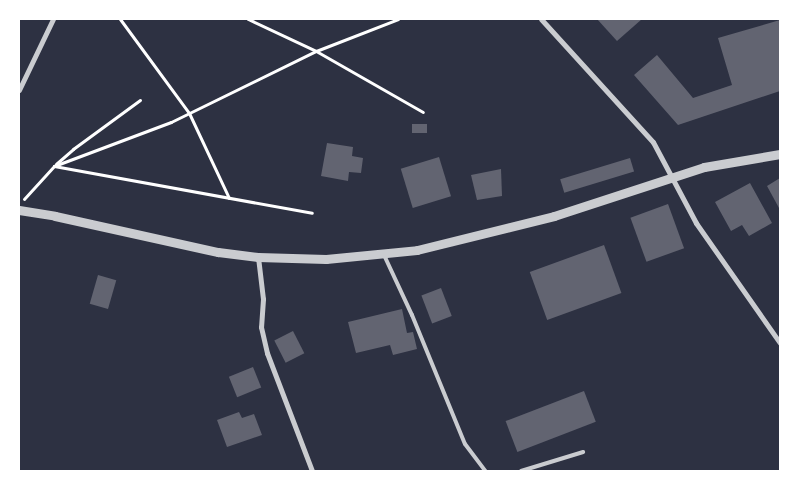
<!DOCTYPE html>
<style>
body{margin:0}
#map{position:relative;width:799px;height:490px;overflow:hidden;background:#2d3142;font-family:Montserrat,sans-serif}
div>[style]{position:absolute}
[style*='--x']{left:calc(var(--x)*1px);top:calc(var(--y)*1px);width:calc(var(--w)*1px);rotate:calc(var(--a)*1deg)}
.building>*{inset:0;background:#626471;transform-origin:0 0}
.path>*{height:3px;margin:-1.5px;padding:0 1.5px;transform-origin:1.5px;border-radius:1.5px;background:#fff}
.service>*{height:4px;margin:-2px;padding:0 2px;transform-origin:2px;border-radius:2px;background:#caccd0}
.minor>*{height:5px;margin:-2.5px;padding:0 2.5px;transform-origin:2.5px;border-radius:2.5px;background:#caccd0}
.tertiary>*{height:9px;margin:-4.5px;padding:0 4.5px;transform-origin:4.5px;border-radius:4.5px;background:#caccd0}
span{translate:-50% -50%;white-space:nowrap;text-align:center;line-height:1.15;-webkit-text-stroke:4px #fff;paint-order:stroke}
.frame{position:absolute;inset:0;border:20px solid #fff;pointer-events:none}
</style>
<div id="map">
<div class="building">
<div style="clip-path:polygon(597px 19px,642px 19px,617px 41px)"></div>
<div style="clip-path:polygon(780px 20px,780px 91px,678px 125px,634px 75px,657px 55px,693px 98px,732px 85px,718px 38px)"></div>
<div style="left:412px;top:124px;width:15px;height:9px"></div>
<div style="clip-path:polygon(327px 143px,353px 147px,352px 156px,363px 158px,361px 173px,349px 172px,348px 181px,321px 176px)"></div>
<div style="left:439px;top:157px;width:41px;height:40px;rotate:73deg"></div>
<div style="left:630px;top:158px;width:14px;height:73px;rotate:73deg"></div>
<div style="clip-path:polygon(501px 169px,502px 196px,477px 200px,471px 175px)"></div>
<div style="clip-path:polygon(780px 178px,780px 207px,779px 208px,767px 186px)"></div>
<div style="clip-path:polygon(750px 183px,772px 223px,749px 236px,742px 225px,731px 231px,715px 202px)"></div>
<div style="left:668px;top:204px;width:47px;height:40px;rotate:70deg"></div>
<div style="left:604px;top:245px;width:51px;height:79px;rotate:70deg"></div>
<div style="left:98px;top:275px;width:19px;height:30px;rotate:16deg"></div>
<div style="left:441px;top:288px;width:30px;height:21px;rotate:69deg"></div>
<div style="clip-path:polygon(402px 309px,407px 333px,413px 332px,417px 349px,393px 355px,390px 345px,356px 353px,348px 322px)"></div>
<div style="left:293px;top:331px;width:25px;height:21px;rotate:63deg"></div>
<div style="left:253px;top:367px;width:22px;height:26px;rotate:68deg"></div>
<div style="left:584px;top:391px;width:33px;height:84px;rotate:69deg"></div>
<div style="clip-path:polygon(239px 412px,242px 418px,254px 414px,262px 435px,227px 447px,217px 420px)"></div>
</div>
<div class="path">
<div style="--x:120;--y:19;--w:117;--a:53.7"></div>
<div style="--x:189;--y:113;--w:94;--a:64.8"></div>
<div style="--x:248;--y:19;--w:75;--a:25.2"></div>
<div style="--x:316;--y:51;--w:123;--a:29.7"></div>
<div style="--x:56;--y:164;--w:23;--a:-41"></div>
<div style="--x:73;--y:149;--w:83;--a:-36.2"></div>
<div style="--x:54;--y:166;--w:262;--a:10.3"></div>
<div style="--x:24;--y:199;--w:45;--a:-47.7"></div>
<div style="--x:54;--y:166;--w:125;--a:-20.6"></div>
<div style="--x:171;--y:122;--w:161;--a:-26.1"></div>
<div style="--x:316;--y:51;--w:88;--a:-21.3"></div>
</div>
<div class="service">
<div style="--x:384;--y:255;--w:66;--a:65"></div>
<div style="--x:412;--y:315;--w:139;--a:67.7"></div>
<div style="--x:465;--y:444;--w:34;--a:53"></div>
<div style="--x:521;--y:471;--w:65;--a:-17"></div>
</div>
<div class="minor">
<div style="--x:541;--y:19;--w:166;--a:47.7"></div>
<div style="--x:653;--y:142;--w:92;--a:62"></div>
<div style="--x:696;--y:223;--w:146;--a:55"></div>
<div style="--x:19;--y:90;--w:79;--a:-64.4"></div>
<div style="--x:258;--y:257;--w:42;--a:83.2"></div>
<div style="--x:263;--y:299;--w:28;--a:94"></div>
<div style="--x:261;--y:327;--w:27;--a:77"></div>
<div style="--x:267;--y:353;--w:126;--a:69.1"></div>
</div>
<div class="tertiary">
<div style="--x:19;--y:210;--w:36;--a:9"></div>
<div style="--x:55;--y:216;--w:167;--a:12.5"></div>
<div style="--x:218;--y:252;--w:40;--a:7.1"></div>
<div style="--x:258;--y:257;--w:68;--a:1.7"></div>
<div style="--x:326;--y:259;--w:91;--a:-5.6"></div>
<div style="--x:417;--y:250;--w:141;--a:-13.9"></div>
<div style="--x:554;--y:216;--w:158;--a:-18.1"></div>
<div style="--x:704;--y:167;--w:77;--a:-9.7"></div>
</div>
<div class="frame"></div>
</div>
